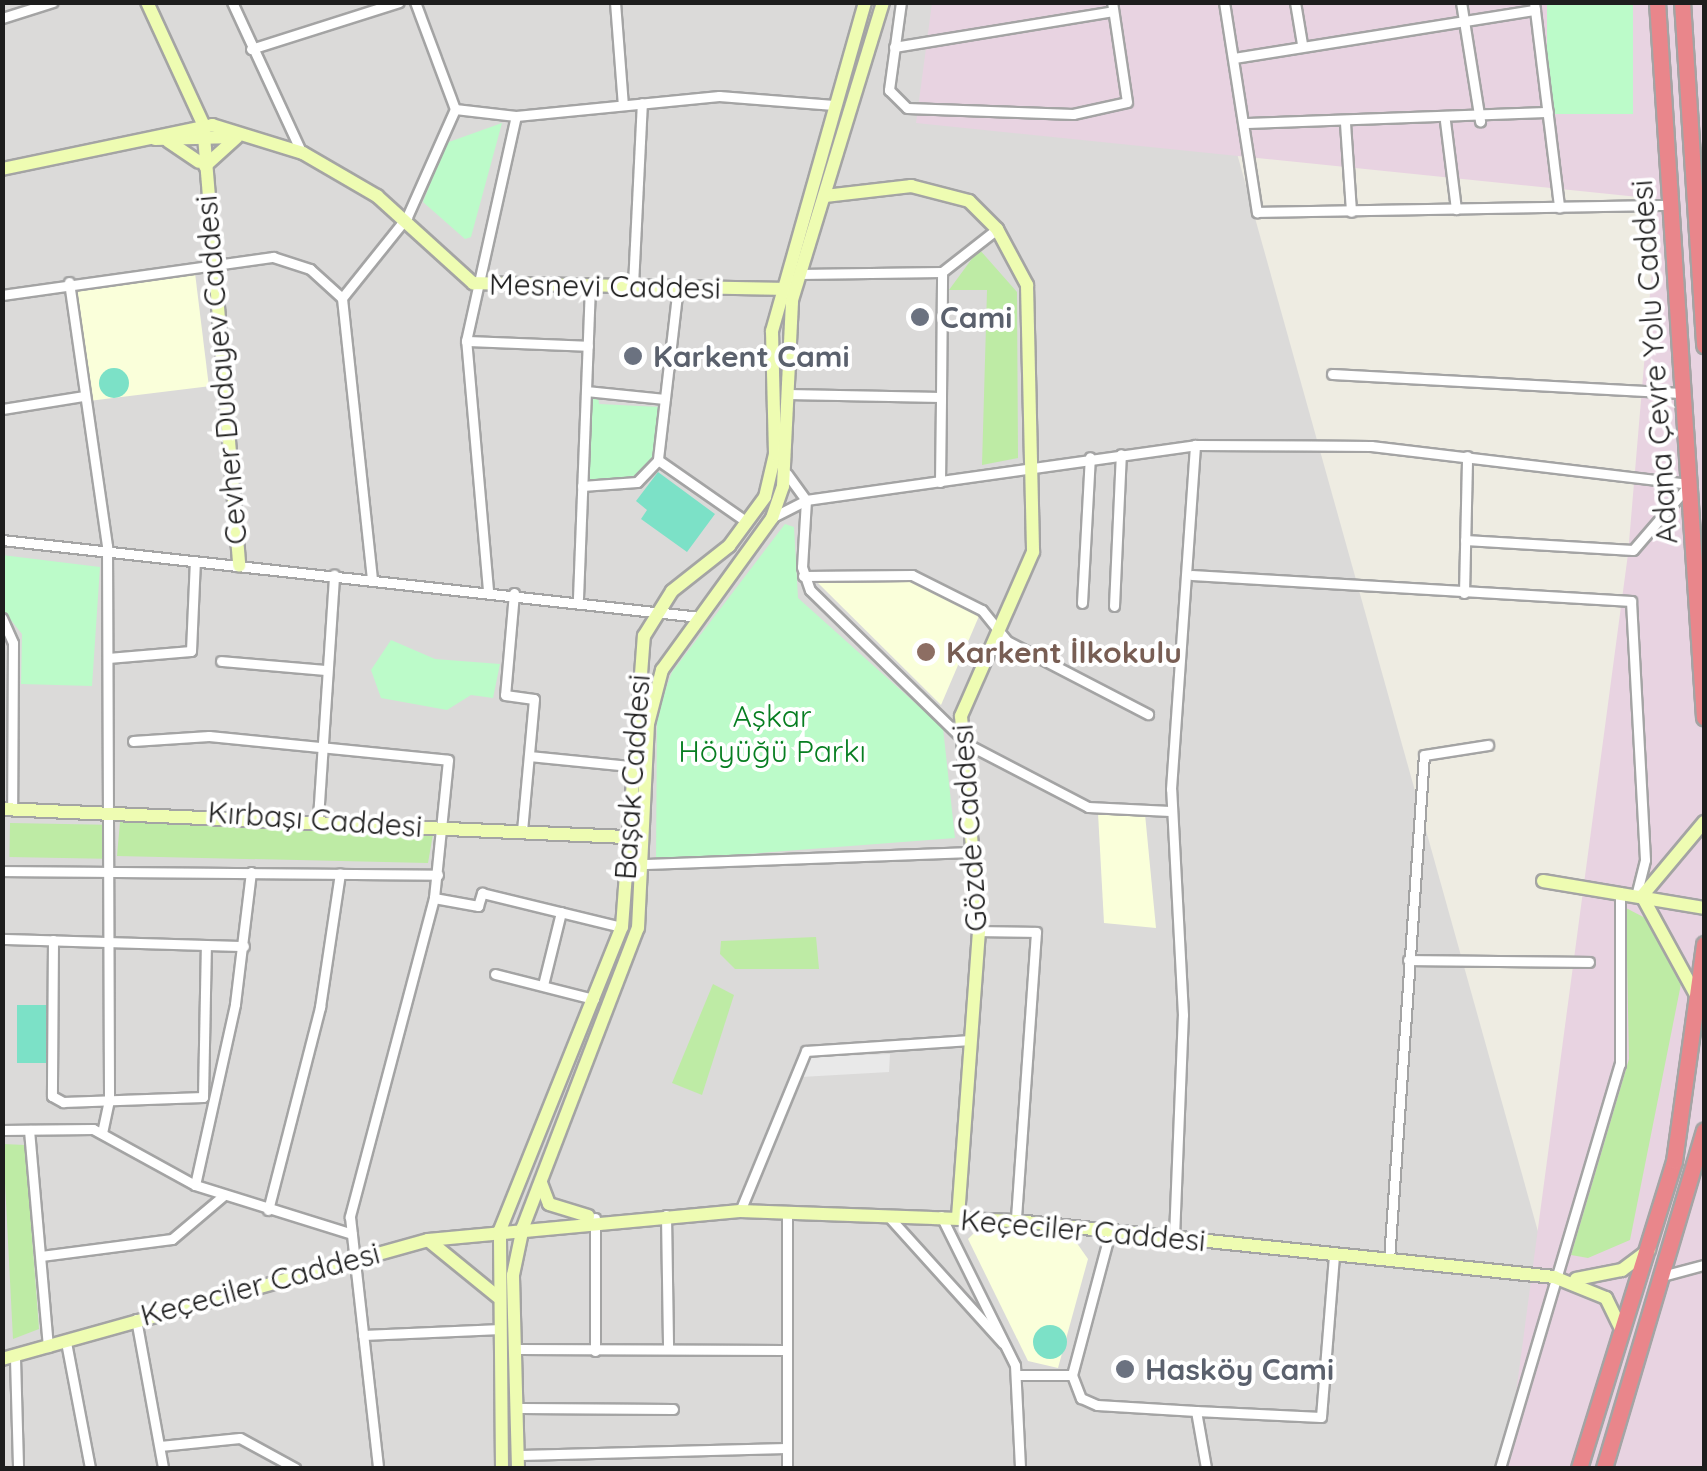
<!DOCTYPE html>
<meta charset="utf-8">
<style>
body{margin:0}
#map{position:relative;width:1707px;height:1471px;overflow:hidden;background:#eeece2;font-family:Quicksand,sans-serif}
div>[style]{position:absolute}
[style*='--x']{left:calc(var(--x)*1px);top:calc(var(--y)*1px);width:calc(var(--w)*1px);rotate:calc(var(--a)*1deg)}
.residential>*{inset:0;background:#dbdad9}
.industrial>*{inset:0;background:#e8d3e1}
.education>*{inset:0;background:#faffda;transform-origin:0 0}
.grass>*{inset:0;background:#beeba5;transform-origin:0 0}
.park>*{inset:0;background:#bcfbc9;transform-origin:0 0}
.pitch>*{inset:0;background:#7ce1c7;transform-origin:0 0}
.round{border-radius:50%}
.parking>*{inset:0;background:#e9e9e9}
.roads{filter:drop-shadow(2px 0 #a4a4a4) drop-shadow(-2px 0 #a4a4a4) drop-shadow(0 2px #a4a4a4) drop-shadow(0 -2px #a4a4a4)}
.street>*{height:9px;margin:-4.5px;padding:0 4.5px;transform-origin:4.5px;border-radius:4.5px;background:#fff}
.secondary>*{height:12px;margin:-6px;padding:0 6px;transform-origin:6px;border-radius:6px;background:#eefcb2}
.highway>*{height:15px;margin:-7.5px;padding:0 7.5px;transform-origin:7.5px;border-radius:7.5px;background:#e9868b}
.dots>*{width:28px;height:28px;translate:-50% -50%;box-sizing:border-box;border:5px solid #fff;border-radius:50%}
span{translate:-50% -50%;white-space:nowrap;text-align:center;line-height:1.15;-webkit-text-stroke:8px #fff;paint-order:stroke}
.street-label{font-size:30px;color:#1d1d1d}
.worship-label{font-size:30px;color:#5b616d;font-weight:700}
.left{translate:0 -50%;text-align:left}
.education-label{font-size:30px;color:#785e54;font-weight:700}
.park-label{font-size:30px;color:#077e21}
.frame{position:absolute;inset:0;border:5px solid #1d1d1d;pointer-events:none}
</style>
<div id="map">
<div class="residential">
<div style="clip-path:polygon(3px 3px,1195px 3px,1604px 1468px,3px 1468px)"></div>
</div>
<div class="industrial">
<div style="clip-path:polygon(932px 3px,1704px 3px,1704px 1468px,1506px 1468px,1628px 554px,1658px 199px,916px 123px)"></div>
</div>
<div class="education">
<div style="left:195px;top:273px;width:114px;height:121px;rotate:83deg"></div>
<div style="clip-path:polygon(900px 576px,979px 616px,941px 705px,817px 582px)"></div>
<div style="clip-path:polygon(1098px 813px,1145px 814px,1156px 928px,1104px 923px)"></div>
<div style="clip-path:polygon(977px 1230px,1074px 1239px,1088px 1259px,1058px 1368px,1028px 1361px,968px 1239px)"></div>
</div>
<div class="grass">
<div style="clip-path:polygon(979px 249px,1017px 292px,1018px 458px,982px 465px,987px 290px,949px 290px)"></div>
<div style="clip-path:polygon(120px 822px,433px 834px,428px 863px,117px 856px)"></div>
<div style="left:10px;top:823px;width:94px;height:34px;rotate:1deg"></div>
<div style="clip-path:polygon(1626px 908px,1653px 922px,1681px 984px,1630px 1240px,1588px 1258px,1571px 1255px,1629px 1059px)"></div>
<div style="clip-path:polygon(816px 937px,819px 969px,735px 969px,720px 954px,721px 941px)"></div>
<div style="clip-path:polygon(713px 984px,734px 995px,702px 1095px,672px 1083px)"></div>
<div style="clip-path:polygon(3px 1144px,25px 1145px,39px 1329px,13px 1339px)"></div>
</div>
<div class="park">
<div style="left:1547px;top:3px;width:86px;height:111px"></div>
<div style="clip-path:polygon(502px 123px,471px 237px,465px 239px,423px 202px,446px 143px)"></div>
<div style="clip-path:polygon(598px 395px,599px 404px,660px 407px,655px 457px,636px 479px,586px 480px,589px 396px)"></div>
<div style="clip-path:polygon(785px 524px,794px 527px,798px 598px,943px 728px,955px 838px,656px 861px,657px 712px,672px 672px)"></div>
<div style="clip-path:polygon(2px 555px,100px 567px,92px 686px,21px 684px,22px 634px,3px 610px)"></div>
<div style="clip-path:polygon(391px 640px,435px 659px,500px 664px,493px 698px,471px 695px,447px 710px,381px 698px,371px 670px)"></div>
</div>
<div class="pitch">
<div class="round" style="left:99px;top:368px;width:30px;height:30px"></div>
<div style="clip-path:polygon(658px 472px,715px 514px,687px 552px,641px 519px,647px 510px,636px 501px)"></div>
<div style="left:17px;top:1005px;width:30px;height:58px"></div>
<div class="round" style="left:1033px;top:1325px;width:34px;height:34px"></div>
</div>
<div class="parking">
<div style="clip-path:polygon(890px 1054px,889px 1072px,801px 1077px,811px 1057px)"></div>
</div>
<div class="roads">
<div class="street">
<div style="--x:232;--y:2;--w:164;--a:65.2"></div>
<div style="--x:415;--y:2;--w:114;--a:69.5"></div>
<div style="--x:615;--y:2;--w:103;--a:85.6"></div>
<div style="--x:901;--y:2;--w:89;--a:97.8"></div>
<div style="--x:889;--y:90;--w:25;--a:45"></div>
<div style="--x:907;--y:108;--w:166;--a:2.1"></div>
<div style="--x:1073;--y:114;--w:55;--a:-12.5"></div>
<div style="--x:1127;--y:102;--w:101;--a:-98.5"></div>
<div style="--x:1224;--y:2;--w:213;--a:81.1"></div>
<div style="--x:1257;--y:212;--w:414;--a:-1"></div>
<div style="--x:1295;--y:2;--w:43;--a:80.5"></div>
<div style="--x:1461;--y:2;--w:121;--a:80.9"></div>
<div style="--x:1534;--y:2;--w:207;--a:83"></div>
<div style="--x:2;--y:18;--w:53;--a:-17.4"></div>
<div style="--x:894;--y:47;--w:222;--a:-9.3"></div>
<div style="--x:251;--y:49;--w:155;--a:-17.6"></div>
<div style="--x:1234;--y:58;--w:305;--a:-9.1"></div>
<div style="--x:1445;--y:121;--w:89;--a:82.9"></div>
<div style="--x:1245;--y:123;--w:303;--a:-2.1"></div>
<div style="--x:1345;--y:123;--w:89;--a:86.1"></div>
<div style="--x:799;--y:274;--w:143;--a:-0.8"></div>
<div style="--x:942;--y:272;--w:70;--a:-38"></div>
<div style="--x:69;--y:282;--w:267;--a:81.8"></div>
<div style="--x:107;--y:546;--w:554;--a:89.79"></div>
<div style="--x:109;--y:1100;--w:34;--a:102"></div>
<div style="--x:633;--y:285;--w:182;--a:-87.2"></div>
<div style="--x:678;--y:286;--w:175;--a:96.6"></div>
<div style="--x:658;--y:460;--w:108;--a:34.9"></div>
<div style="--x:2;--y:295;--w:274;--a:-8"></div>
<div style="--x:273;--y:257;--w:39;--a:18"></div>
<div style="--x:310;--y:269;--w:43;--a:42.2"></div>
<div style="--x:466;--y:341;--w:122;--a:2.3"></div>
<div style="--x:1332;--y:374;--w:350;--a:3.1"></div>
<div style="--x:586;--y:391;--w:79;--a:5.8"></div>
<div style="--x:787;--y:394;--w:154;--a:1.1"></div>
<div style="--x:941;--y:397;--w:125;--a:-89.5"></div>
<div style="--x:2;--y:409;--w:82;--a:-9.1"></div>
<div style="--x:787;--y:474;--w:32;--a:54"></div>
<div style="--x:940;--y:482;--w:85;--a:-89.3"></div>
<div style="--x:582;--y:486;--w:55;--a:-4.2"></div>
<div style="--x:637;--y:482;--w:30;--a:-46"></div>
<div style="--x:806;--y:500;--w:67;--a:93.4"></div>
<div style="--x:802;--y:567;--w:24;--a:71"></div>
<div style="--x:810;--y:590;--w:222;--a:44.3"></div>
<div style="--x:969;--y:745;--w:134;--a:27.5"></div>
<div style="--x:1088;--y:807;--w:82;--a:2.8"></div>
<div style="--x:773;--y:517;--w:37;--a:-27"></div>
<div style="--x:806;--y:500;--w:393;--a:-8"></div>
<div style="--x:1195;--y:445;--w:176;--a:0.3"></div>
<div style="--x:1371;--y:446;--w:320;--a:6.8"></div>
<div style="--x:2;--y:540;--w:702;--a:6.3"></div>
<div style="--x:1465;--y:540;--w:168;--a:3.4"></div>
<div style="--x:1633;--y:550;--w:84;--a:-49.3"></div>
<div style="--x:1192;--y:575;--w:440;--a:3.4"></div>
<div style="--x:1631;--y:601;--w:259;--a:86.9"></div>
<div style="--x:1645;--y:860;--w:32;--a:104"></div>
<div style="--x:803;--y:576;--w:109;--a:-0.5"></div>
<div style="--x:912;--y:575;--w:78;--a:26.6"></div>
<div style="--x:982;--y:610;--w:40;--a:51"></div>
<div style="--x:1007;--y:641;--w:159;--a:27.4"></div>
<div style="--x:372;--y:579;--w:283;--a:-96.1"></div>
<div style="--x:342;--y:298;--w:104;--a:-51.3"></div>
<div style="--x:407;--y:217;--w:118;--a:-66"></div>
<div style="--x:455;--y:109;--w:61;--a:6.5"></div>
<div style="--x:516;--y:116;--w:204;--a:-5.6"></div>
<div style="--x:719;--y:96;--w:115;--a:4.5"></div>
<div style="--x:488;--y:590;--w:250;--a:-95"></div>
<div style="--x:466;--y:341;--w:230;--a:-77.5"></div>
<div style="--x:514;--y:593;--w:102;--a:95"></div>
<div style="--x:505;--y:695;--w:29;--a:8"></div>
<div style="--x:534;--y:699;--w:133;--a:95.2"></div>
<div style="--x:1464;--y:593;--w:137;--a:-88.7"></div>
<div style="--x:578;--y:598;--w:315;--a:-87.8"></div>
<div style="--x:1082;--y:603;--w:146;--a:-86.9"></div>
<div style="--x:1114;--y:606;--w:152;--a:-87.4"></div>
<div style="--x:2;--y:618;--w:27;--a:66"></div>
<div style="--x:13;--y:643;--w:166;--a:90.3"></div>
<div style="--x:108;--y:658;--w:83;--a:-4.8"></div>
<div style="--x:191;--y:651;--w:90;--a:-87.5"></div>
<div style="--x:221;--y:661;--w:106;--a:4.9"></div>
<div style="--x:133;--y:741;--w:76;--a:-3.8"></div>
<div style="--x:209;--y:736;--w:240;--a:5.7"></div>
<div style="--x:448;--y:760;--w:139;--a:95.8"></div>
<div style="--x:434;--y:898;--w:330;--a:104.8"></div>
<div style="--x:350;--y:1217;--w:253;--a:83.6"></div>
<div style="--x:529;--y:756;--w:101;--a:5.7"></div>
<div style="--x:318;--y:818;--w:244;--a:-86.2"></div>
<div style="--x:644;--y:864;--w:330;--a:-2.1"></div>
<div style="--x:2;--y:871;--w:436;--a:0.5"></div>
<div style="--x:434;--y:898;--w:45;--a:10.3"></div>
<div style="--x:478;--y:906;--w:14;--a:-73"></div>
<div style="--x:482;--y:893;--w:144;--a:13.7"></div>
<div style="--x:979;--y:931;--w:57;--a:1"></div>
<div style="--x:1036;--y:932;--w:290;--a:94"></div>
<div style="--x:2;--y:939;--w:242;--a:1.7"></div>
<div style="--x:53;--y:940;--w:156;--a:90.4"></div>
<div style="--x:52;--y:1096;--w:13;--a:29"></div>
<div style="--x:63;--y:1102;--w:140;--a:-2"></div>
<div style="--x:203;--y:1097;--w:152;--a:-88.9"></div>
<div style="--x:1408;--y:960;--w:181;--a:0.6"></div>
<div style="--x:495;--y:974;--w:102;--a:14.2"></div>
<div style="--x:543;--y:985;--w:75;--a:-76.1"></div>
<div style="--x:2;--y:1130;--w:91;--a:-0.6"></div>
<div style="--x:93;--y:1129;--w:116;--a:28.8"></div>
<div style="--x:195;--y:1185;--w:164;--a:17.3"></div>
<div style="--x:29;--y:1130;--w:218;--a:85"></div>
<div style="--x:195;--y:1185;--w:185;--a:-77.5"></div>
<div style="--x:235;--y:1004;--w:133;--a:-83.1"></div>
<div style="--x:268;--y:1210;--w:210;--a:-75.6"></div>
<div style="--x:320;--y:1007;--w:135;--a:-81.5"></div>
<div style="--x:740;--y:1211;--w:173;--a:-67.6"></div>
<div style="--x:806;--y:1051;--w:164;--a:-3.8"></div>
<div style="--x:666;--y:1215;--w:132;--a:89.1"></div>
<div style="--x:941;--y:1216;--w:166;--a:63.6"></div>
<div style="--x:1015;--y:1365;--w:103;--a:87.2"></div>
<div style="--x:889;--y:1217;--w:170;--a:47.9"></div>
<div style="--x:595;--y:1218;--w:133;--a:90"></div>
<div style="--x:1174;--y:1237;--w:222;--a:-87.7"></div>
<div style="--x:1183;--y:1015;--w:226;--a:-93"></div>
<div style="--x:1171;--y:789;--w:345;--a:-86"></div>
<div style="--x:41;--y:1256;--w:132;--a:-7.4"></div>
<div style="--x:172;--y:1239;--w:68;--a:-40.2"></div>
<div style="--x:1389;--y:1260;--w:506;--a:-86.04"></div>
<div style="--x:1424;--y:755;--w:65;--a:-8.9"></div>
<div style="--x:1666;--y:1275;--w:39;--a:-15"></div>
<div style="--x:136;--y:1319;--w:151;--a:79.7"></div>
<div style="--x:363;--y:1335;--w:138;--a:-2.5"></div>
<div style="--x:66;--y:1342;--w:128;--a:79.2"></div>
<div style="--x:518;--y:1349;--w:267;--a:0.2"></div>
<div style="--x:15;--y:1358;--w:110;--a:88.4"></div>
<div style="--x:1018;--y:1375;--w:54;--a:0"></div>
<div style="--x:1072;--y:1375;--w:148;--a:-75.1"></div>
<div style="--x:1072;--y:1375;--w:25;--a:69"></div>
<div style="--x:1081;--y:1398;--w:17;--a:24"></div>
<div style="--x:1097;--y:1405;--w:99;--a:3.5"></div>
<div style="--x:1196;--y:1411;--w:58;--a:80"></div>
<div style="--x:521;--y:1408;--w:152;--a:0.4"></div>
<div style="--x:1196;--y:1411;--w:125;--a:2.7"></div>
<div style="--x:1321;--y:1417;--w:163;--a:-85.4"></div>
<div style="--x:160;--y:1446;--w:80;--a:-5.7"></div>
<div style="--x:240;--y:1438;--w:63;--a:28.6"></div>
<div style="--x:520;--y:1455;--w:266;--a:-1.5"></div>
<div style="--x:787;--y:1468;--w:253;--a:-90"></div>
<div style="--x:1500;--y:1468;--w:421;--a:-73.5"></div>
<div style="--x:1620;--y:1064;--w:172;--a:-90"></div>
</div>
<div class="secondary">
<div style="--x:147;--y:2;--w:134;--a:65.3"></div>
<div style="--x:203;--y:124;--w:443;--a:85.3"></div>
<div style="--x:155;--y:139;--w:80;--a:-1.4"></div>
<div style="--x:168;--y:141;--w:37;--a:34"></div>
<div style="--x:205;--y:166;--w:42;--a:-42.1"></div>
<div style="--x:2;--y:169;--w:215;--a:-11.8"></div>
<div style="--x:212;--y:125;--w:95;--a:17.1"></div>
<div style="--x:303;--y:153;--w:86;--a:30.2"></div>
<div style="--x:377;--y:196;--w:130;--a:42.2"></div>
<div style="--x:473;--y:283;--w:310;--a:1.1"></div>
<div style="--x:825;--y:196;--w:87;--a:-6.6"></div>
<div style="--x:911;--y:186;--w:60;--a:14.5"></div>
<div style="--x:969;--y:201;--w:40;--a:45"></div>
<div style="--x:997;--y:229;--w:64;--a:61.8"></div>
<div style="--x:1027;--y:285;--w:267;--a:88.7"></div>
<div style="--x:1033;--y:552;--w:179;--a:113.7"></div>
<div style="--x:961;--y:716;--w:216;--a:85.2"></div>
<div style="--x:979;--y:931;--w:287;--a:94.2"></div>
<div style="--x:2;--y:809;--w:626;--a:2.57"></div>
<div style="--x:1543;--y:881;--w:163;--a:9.5"></div>
<div style="--x:1696;--y:995;--w:113;--a:-118.6"></div>
<div style="--x:1642;--y:896;--w:97;--a:-50"></div>
<div style="--x:541;--y:1183;--w:22;--a:69"></div>
<div style="--x:549;--y:1204;--w:41;--a:17.1"></div>
<div style="--x:428;--y:1240;--w:90;--a:39.2"></div>
<div style="--x:1576;--y:1279;--w:47;--a:-11.1"></div>
<div style="--x:1622;--y:1270;--w:34;--a:-37"></div>
<div style="--x:2;--y:1359;--w:442;--a:-15.6"></div>
<div style="--x:428;--y:1240;--w:313;--a:-5.3"></div>
<div style="--x:740;--y:1211;--w:276;--a:2.1"></div>
<div style="--x:1016;--y:1221;--w:541;--a:5.94"></div>
<div style="--x:1554;--y:1277;--w:56;--a:22"></div>
<div style="--x:1606;--y:1298;--w:37;--a:64"></div>
<div style="--x:502;--y:1468;--w:238;--a:-90.5"></div>
<div style="--x:500;--y:1230;--w:327;--a:-68.1"></div>
<div style="--x:622;--y:927;--w:292;--a:-85.7"></div>
<div style="--x:644;--y:636;--w:53;--a:-58.1"></div>
<div style="--x:672;--y:591;--w:73;--a:-38.3"></div>
<div style="--x:729;--y:546;--w:61;--a:-53.7"></div>
<div style="--x:765;--y:497;--w:44;--a:-76.9"></div>
<div style="--x:775;--y:454;--w:123;--a:-91.4"></div>
<div style="--x:772;--y:331;--w:342;--a:-74.2"></div>
<div style="--x:518;--y:1468;--w:193;--a:-91.5"></div>
<div style="--x:513;--y:1275;--w:49;--a:-78.2"></div>
<div style="--x:523;--y:1227;--w:320;--a:-69"></div>
<div style="--x:638;--y:928;--w:204;--a:-87.2"></div>
<div style="--x:648;--y:724;--w:56;--a:-75.5"></div>
<div style="--x:662;--y:670;--w:188;--a:-54.1"></div>
<div style="--x:772;--y:518;--w:34;--a:-71"></div>
<div style="--x:783;--y:486;--w:186;--a:-87.2"></div>
<div style="--x:792;--y:300;--w:312;--a:-73"></div>
</div>
<div class="highway">
<div style="--x:1657;--y:2;--w:717;--a:86.24"></div>
<div style="--x:1682;--y:2;--w:344;--a:86.3"></div>
<div style="--x:1579;--y:1468;--w:321;--a:-72.8"></div>
<div style="--x:1674;--y:1161;--w:219;--a:-82.1"></div>
<div style="--x:1604;--y:1468;--w:352;--a:-73.5"></div>
</div>
</div>
<div class="dots">
<div style="left:920px;top:317px;background:#6b7280"></div>
<div style="left:633px;top:356px;background:#6b7280"></div>
<div style="left:926px;top:652px;background:#8d6e63"></div>
<div style="left:1125px;top:1369px;background:#6b7280"></div>
</div>
<div class="street-label">
<span style="left:605px;top:286px;rotate:1deg">Mesnevi Caddesi</span>
<span style="left:1654px;top:362px;rotate:-94deg">Adana Çevre Yolu Caddesi</span>
<span style="left:221px;top:370px;rotate:-95deg">Cevher Dudayev Caddesi</span>
<span style="left:632px;top:777px;rotate:-86deg">Başak Caddesi</span>
<span style="left:315px;top:819px;rotate:4deg">Kırbaşı Caddesi</span>
<span style="left:969px;top:828px;rotate:-94deg">Gözde Caddesi</span>
<span style="left:1083px;top:1230px;rotate:5deg">Keçeciler Caddesi</span>
<span style="left:260px;top:1284px;rotate:-15deg">Keçeciler Caddesi</span>
</div>
<div class="worship-label">
<span class="left" style="left:940px;top:317px">Cami</span>
<span class="left" style="left:653px;top:356px">Karkent Cami</span>
<span class="left" style="left:1145px;top:1369px">Hasköy Cami</span>
</div>
<div class="education-label">
<span class="left" style="left:946px;top:652px">Karkent İlkokulu</span>
</div>
<div class="park-label">
<span style="left:772px;top:733px">Aşkar<br>Höyüğü Parkı</span>
</div>
<div class="frame"></div>
</div>
